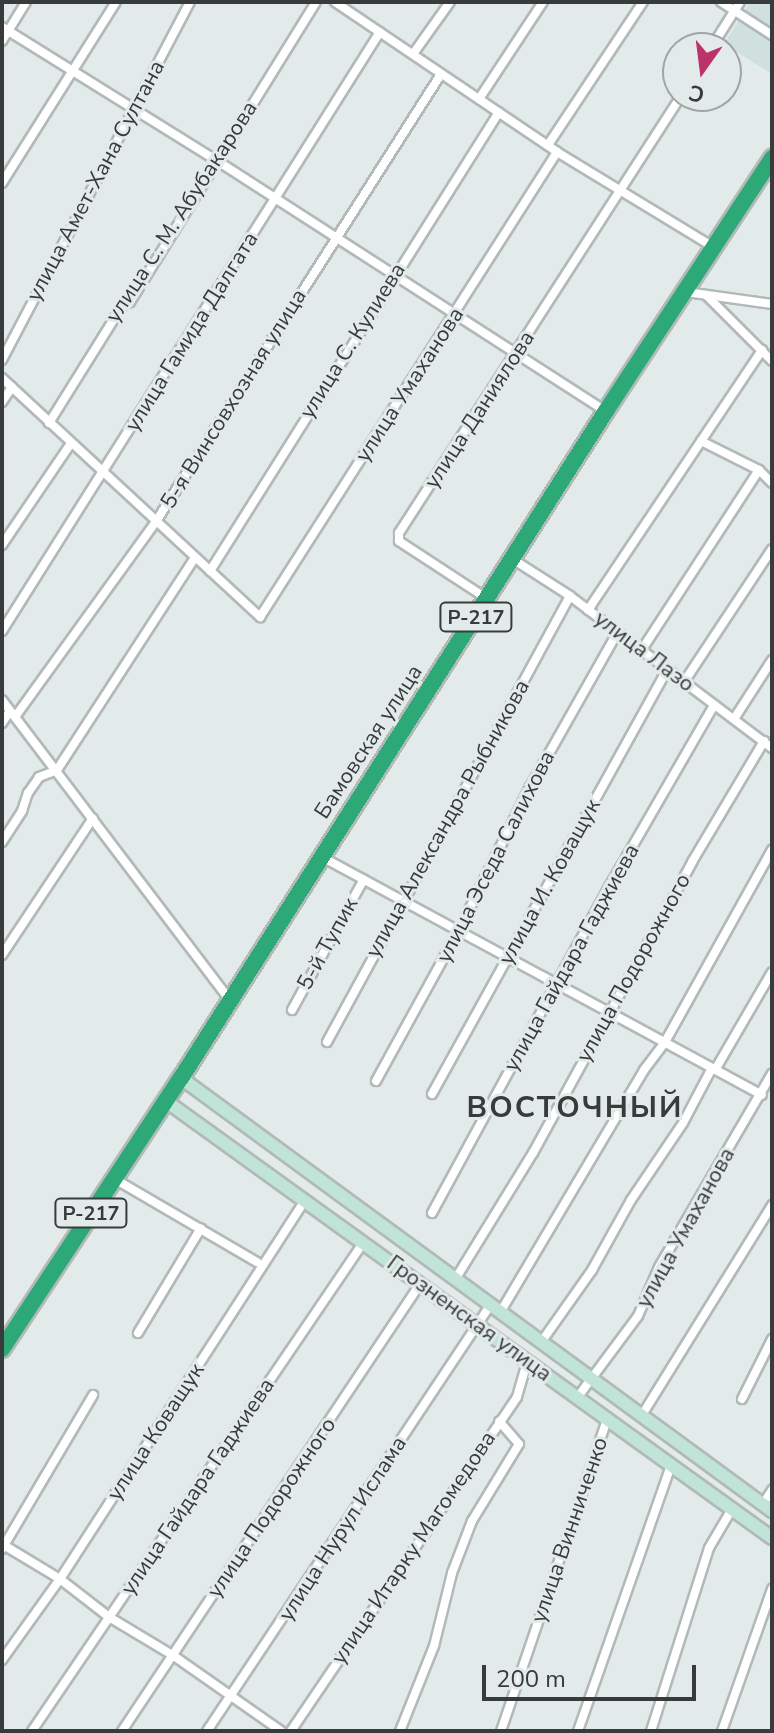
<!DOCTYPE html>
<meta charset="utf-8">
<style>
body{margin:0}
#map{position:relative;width:774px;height:1733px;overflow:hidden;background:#e3ebea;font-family:"Nunito Sans",sans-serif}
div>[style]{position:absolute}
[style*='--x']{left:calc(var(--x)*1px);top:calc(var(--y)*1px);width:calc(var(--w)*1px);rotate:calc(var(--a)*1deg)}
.built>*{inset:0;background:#cfe0df}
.roads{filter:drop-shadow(2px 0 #b2b9b9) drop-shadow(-2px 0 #b2b9b9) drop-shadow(0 2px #b2b9b9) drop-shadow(0 -2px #b2b9b9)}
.street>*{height:8px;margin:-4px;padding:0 4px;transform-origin:4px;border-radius:4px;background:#fff}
.secondary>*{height:12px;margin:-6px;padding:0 6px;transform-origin:6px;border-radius:6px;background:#c0e5d6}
.highway>*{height:16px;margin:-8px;padding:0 8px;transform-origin:8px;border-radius:8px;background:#2da977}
span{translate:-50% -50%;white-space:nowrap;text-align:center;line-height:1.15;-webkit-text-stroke:6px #e3ebea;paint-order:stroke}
.shield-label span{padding:2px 6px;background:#e3ebea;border:2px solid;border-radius:6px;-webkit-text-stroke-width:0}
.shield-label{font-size:20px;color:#383b3b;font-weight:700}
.street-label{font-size:22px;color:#383b3b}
.district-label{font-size:30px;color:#383b3b;font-weight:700;letter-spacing:2px}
.frame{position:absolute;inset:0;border:4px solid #383b3b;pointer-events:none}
.north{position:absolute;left:662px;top:32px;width:80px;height:80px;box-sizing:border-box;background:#e3ebea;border:2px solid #9fa5a4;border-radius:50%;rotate:194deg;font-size:22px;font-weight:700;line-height:32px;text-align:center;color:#383b3b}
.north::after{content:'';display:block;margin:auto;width:28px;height:36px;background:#bc326b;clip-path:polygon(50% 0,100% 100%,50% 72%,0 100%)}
.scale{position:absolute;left:482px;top:1665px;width:214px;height:36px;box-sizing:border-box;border:4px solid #383b3b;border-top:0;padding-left:10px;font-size:24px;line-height:28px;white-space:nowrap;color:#383b3b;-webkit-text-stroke:6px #e3ebea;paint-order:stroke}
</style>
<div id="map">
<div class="built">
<div style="clip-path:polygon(750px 2px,772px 2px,772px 74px,724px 44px)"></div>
</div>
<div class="roads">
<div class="street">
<div style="--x:335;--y:2;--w:268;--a:34"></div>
<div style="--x:557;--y:152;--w:183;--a:31.3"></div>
<div style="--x:721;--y:2;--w:61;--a:32.9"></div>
<div style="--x:2;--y:27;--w:252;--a:31.9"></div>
<div style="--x:216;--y:160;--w:464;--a:32.8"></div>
<div style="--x:2;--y:41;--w:46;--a:-58.4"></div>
<div style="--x:711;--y:48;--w:54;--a:-57.8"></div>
<div style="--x:413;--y:54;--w:64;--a:-54.6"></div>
<div style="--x:479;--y:99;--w:116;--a:-56.6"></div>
<div style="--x:548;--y:145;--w:172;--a:-56.4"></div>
<div style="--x:2;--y:183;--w:214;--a:-57.8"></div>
<div style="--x:686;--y:292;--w:87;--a:7.9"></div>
<div style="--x:706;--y:295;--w:93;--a:45"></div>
<div style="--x:2;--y:360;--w:404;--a:-62.3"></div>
<div style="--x:2;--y:378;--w:352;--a:42.8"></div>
<div style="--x:260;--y:617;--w:552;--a:-57.43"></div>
<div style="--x:2;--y:402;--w:18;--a:-56"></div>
<div style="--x:49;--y:423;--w:138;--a:-58"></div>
<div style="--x:122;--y:306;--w:9;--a:-27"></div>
<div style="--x:130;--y:302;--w:353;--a:-58.2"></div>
<div style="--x:701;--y:441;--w:65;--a:26.6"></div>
<div style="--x:759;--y:470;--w:18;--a:45"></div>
<div style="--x:2;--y:545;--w:123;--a:-55.9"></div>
<div style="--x:514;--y:560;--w:67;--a:32.7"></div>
<div style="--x:570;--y:596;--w:253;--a:37"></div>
<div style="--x:210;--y:571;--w:542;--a:-57.8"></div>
<div style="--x:486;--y:598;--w:104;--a:-146.8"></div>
<div style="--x:399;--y:541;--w:8;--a:-90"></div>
<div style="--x:399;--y:533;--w:520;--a:-57.17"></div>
<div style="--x:588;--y:610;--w:313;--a:-56.2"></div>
<div style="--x:2;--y:631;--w:708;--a:-57.75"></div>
<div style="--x:641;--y:651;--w:216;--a:-56.9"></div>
<div style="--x:684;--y:682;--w:159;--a:-56.5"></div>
<div style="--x:2;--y:700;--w:377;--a:52.8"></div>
<div style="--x:15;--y:717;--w:239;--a:-54.2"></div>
<div style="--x:155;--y:523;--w:532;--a:-57.5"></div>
<div style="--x:734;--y:719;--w:70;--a:-57.2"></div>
<div style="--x:2;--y:723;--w:14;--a:-56"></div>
<div style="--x:2;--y:842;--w:37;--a:-57"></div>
<div style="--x:22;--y:811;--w:19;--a:-72"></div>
<div style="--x:28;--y:793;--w:19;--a:-55"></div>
<div style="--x:39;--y:777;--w:19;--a:-21"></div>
<div style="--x:57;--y:770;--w:252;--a:-57"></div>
<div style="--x:322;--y:857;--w:500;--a:28.41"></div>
<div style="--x:2;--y:955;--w:164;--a:-56.4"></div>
<div style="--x:292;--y:1010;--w:149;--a:-61.2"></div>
<div style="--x:327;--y:1042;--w:508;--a:-61.42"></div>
<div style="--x:715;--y:1070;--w:113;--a:-59.8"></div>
<div style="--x:376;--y:1081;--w:170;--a:-61.2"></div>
<div style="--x:458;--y:932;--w:162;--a:-63.6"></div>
<div style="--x:530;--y:787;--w:177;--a:-60.5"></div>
<div style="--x:432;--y:1094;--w:485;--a:-61"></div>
<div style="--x:113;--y:1178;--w:167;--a:30.3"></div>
<div style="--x:432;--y:1213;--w:371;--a:-61.5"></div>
<div style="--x:609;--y:887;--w:210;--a:-60"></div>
<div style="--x:456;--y:1278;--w:147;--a:-58.4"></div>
<div style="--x:533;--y:1153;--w:332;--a:-61.3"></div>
<div style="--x:692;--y:862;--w:141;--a:-59.2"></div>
<div style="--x:501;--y:1311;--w:280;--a:-59.3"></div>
<div style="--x:644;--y:1070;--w:35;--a:-53"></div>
<div style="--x:665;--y:1042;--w:220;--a:-60.9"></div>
<div style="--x:138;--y:1333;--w:122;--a:-59"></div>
<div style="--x:542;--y:1341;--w:87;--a:-54.8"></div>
<div style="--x:592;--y:1270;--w:80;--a:-60.9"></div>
<div style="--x:631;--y:1200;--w:93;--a:-56"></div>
<div style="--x:683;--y:1123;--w:62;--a:-62.2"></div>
<div style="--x:577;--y:1398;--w:102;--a:-53.4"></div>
<div style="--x:638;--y:1316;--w:53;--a:-66.8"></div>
<div style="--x:659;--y:1267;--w:224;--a:-59.7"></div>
<div style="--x:742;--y:1399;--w:67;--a:-63.4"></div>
<div style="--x:642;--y:1415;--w:247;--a:-58.2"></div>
<div style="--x:763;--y:1504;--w:17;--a:-57"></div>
<div style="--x:2;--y:1544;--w:68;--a:31.1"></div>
<div style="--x:60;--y:1579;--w:62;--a:37.8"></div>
<div style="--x:109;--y:1617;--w:76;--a:31"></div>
<div style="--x:174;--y:1656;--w:131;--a:35"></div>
<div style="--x:2;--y:1549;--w:179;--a:-59.4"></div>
<div style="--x:2;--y:1660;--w:100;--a:-54.4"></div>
<div style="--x:60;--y:1579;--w:450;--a:-57.1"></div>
<div style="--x:32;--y:1731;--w:590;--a:-55.85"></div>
<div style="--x:122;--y:1731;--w:537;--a:-56.31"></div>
<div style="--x:207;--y:1731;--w:513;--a:-56.37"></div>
<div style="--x:291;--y:1731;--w:403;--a:-55.9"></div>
<div style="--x:517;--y:1397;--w:37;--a:-74"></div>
<div style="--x:400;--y:1731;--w:92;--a:-68.2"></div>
<div style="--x:434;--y:1646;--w:75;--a:-76.1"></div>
<div style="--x:452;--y:1573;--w:56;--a:-69"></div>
<div style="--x:472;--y:1521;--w:90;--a:-58.6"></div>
<div style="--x:519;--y:1444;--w:30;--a:-131"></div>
<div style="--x:501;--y:1731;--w:330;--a:-71.2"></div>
<div style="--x:578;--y:1731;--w:282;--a:-70.7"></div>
<div style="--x:651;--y:1731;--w:192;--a:-72.4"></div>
<div style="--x:709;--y:1548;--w:45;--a:-59.5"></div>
<div style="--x:722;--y:1731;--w:151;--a:-70.6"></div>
</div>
<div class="secondary">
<div style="--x:181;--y:1078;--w:733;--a:36.23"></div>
<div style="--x:166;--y:1101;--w:747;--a:35.8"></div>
</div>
<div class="highway">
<div style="--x:2;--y:1349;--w:325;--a:-56.6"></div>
<div style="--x:181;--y:1078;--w:791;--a:-57.5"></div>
<div style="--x:606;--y:411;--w:303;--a:-56.7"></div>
</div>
</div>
<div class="shield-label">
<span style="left:476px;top:617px">Р-217</span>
<span style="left:91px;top:1213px">Р-217</span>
</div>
<div class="street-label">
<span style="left:96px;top:181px;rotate:-62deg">улица Амет-Хана Султана</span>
<span style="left:182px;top:212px;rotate:-57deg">улица С. М. Абубакарова</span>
<span style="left:192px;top:332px;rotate:-58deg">улица Гамида Далгата</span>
<span style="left:353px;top:341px;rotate:-58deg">улица С. Кулиева</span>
<span style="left:410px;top:385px;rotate:-57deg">улица Умаханова</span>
<span style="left:234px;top:399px;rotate:-58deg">5-я Винсовхозная улица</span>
<span style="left:480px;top:410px;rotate:-57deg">улица Даниялова</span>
<span style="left:644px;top:652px;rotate:37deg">улица Лазо</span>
<span style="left:369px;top:742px;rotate:-57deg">Бамовская улица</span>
<span style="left:448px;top:819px;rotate:-61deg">улица Александра Рыбникова</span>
<span style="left:496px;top:857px;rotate:-63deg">улица Эседа Салихова</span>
<span style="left:550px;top:882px;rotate:-61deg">улица И. Коващук</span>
<span style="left:328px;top:944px;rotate:-61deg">5-й Тупик</span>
<span style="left:572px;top:958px;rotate:-61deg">улица Гайдара Гаджиева</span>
<span style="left:634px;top:968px;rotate:-61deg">улица Подорожного</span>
<span style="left:686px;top:1228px;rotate:-61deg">улица Умаханова</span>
<span style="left:469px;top:1319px;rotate:36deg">Грозненская улица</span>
<span style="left:156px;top:1432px;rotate:-57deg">улица Коващук</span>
<span style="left:198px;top:1487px;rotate:-56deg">улица Гайдара Гаджиева</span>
<span style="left:272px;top:1508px;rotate:-56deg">улица Подорожного</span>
<span style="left:343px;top:1529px;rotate:-57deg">улица Нурул Ислама</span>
<span style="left:570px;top:1530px;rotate:-71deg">улица Винниченко</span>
<span style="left:414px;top:1548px;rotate:-56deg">улица Итарку Магомедова</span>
</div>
<div class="district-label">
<span style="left:575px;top:1108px">ВОСТОЧНЫЙ</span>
</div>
<div class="frame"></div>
<div class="north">С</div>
<div class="scale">200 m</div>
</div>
